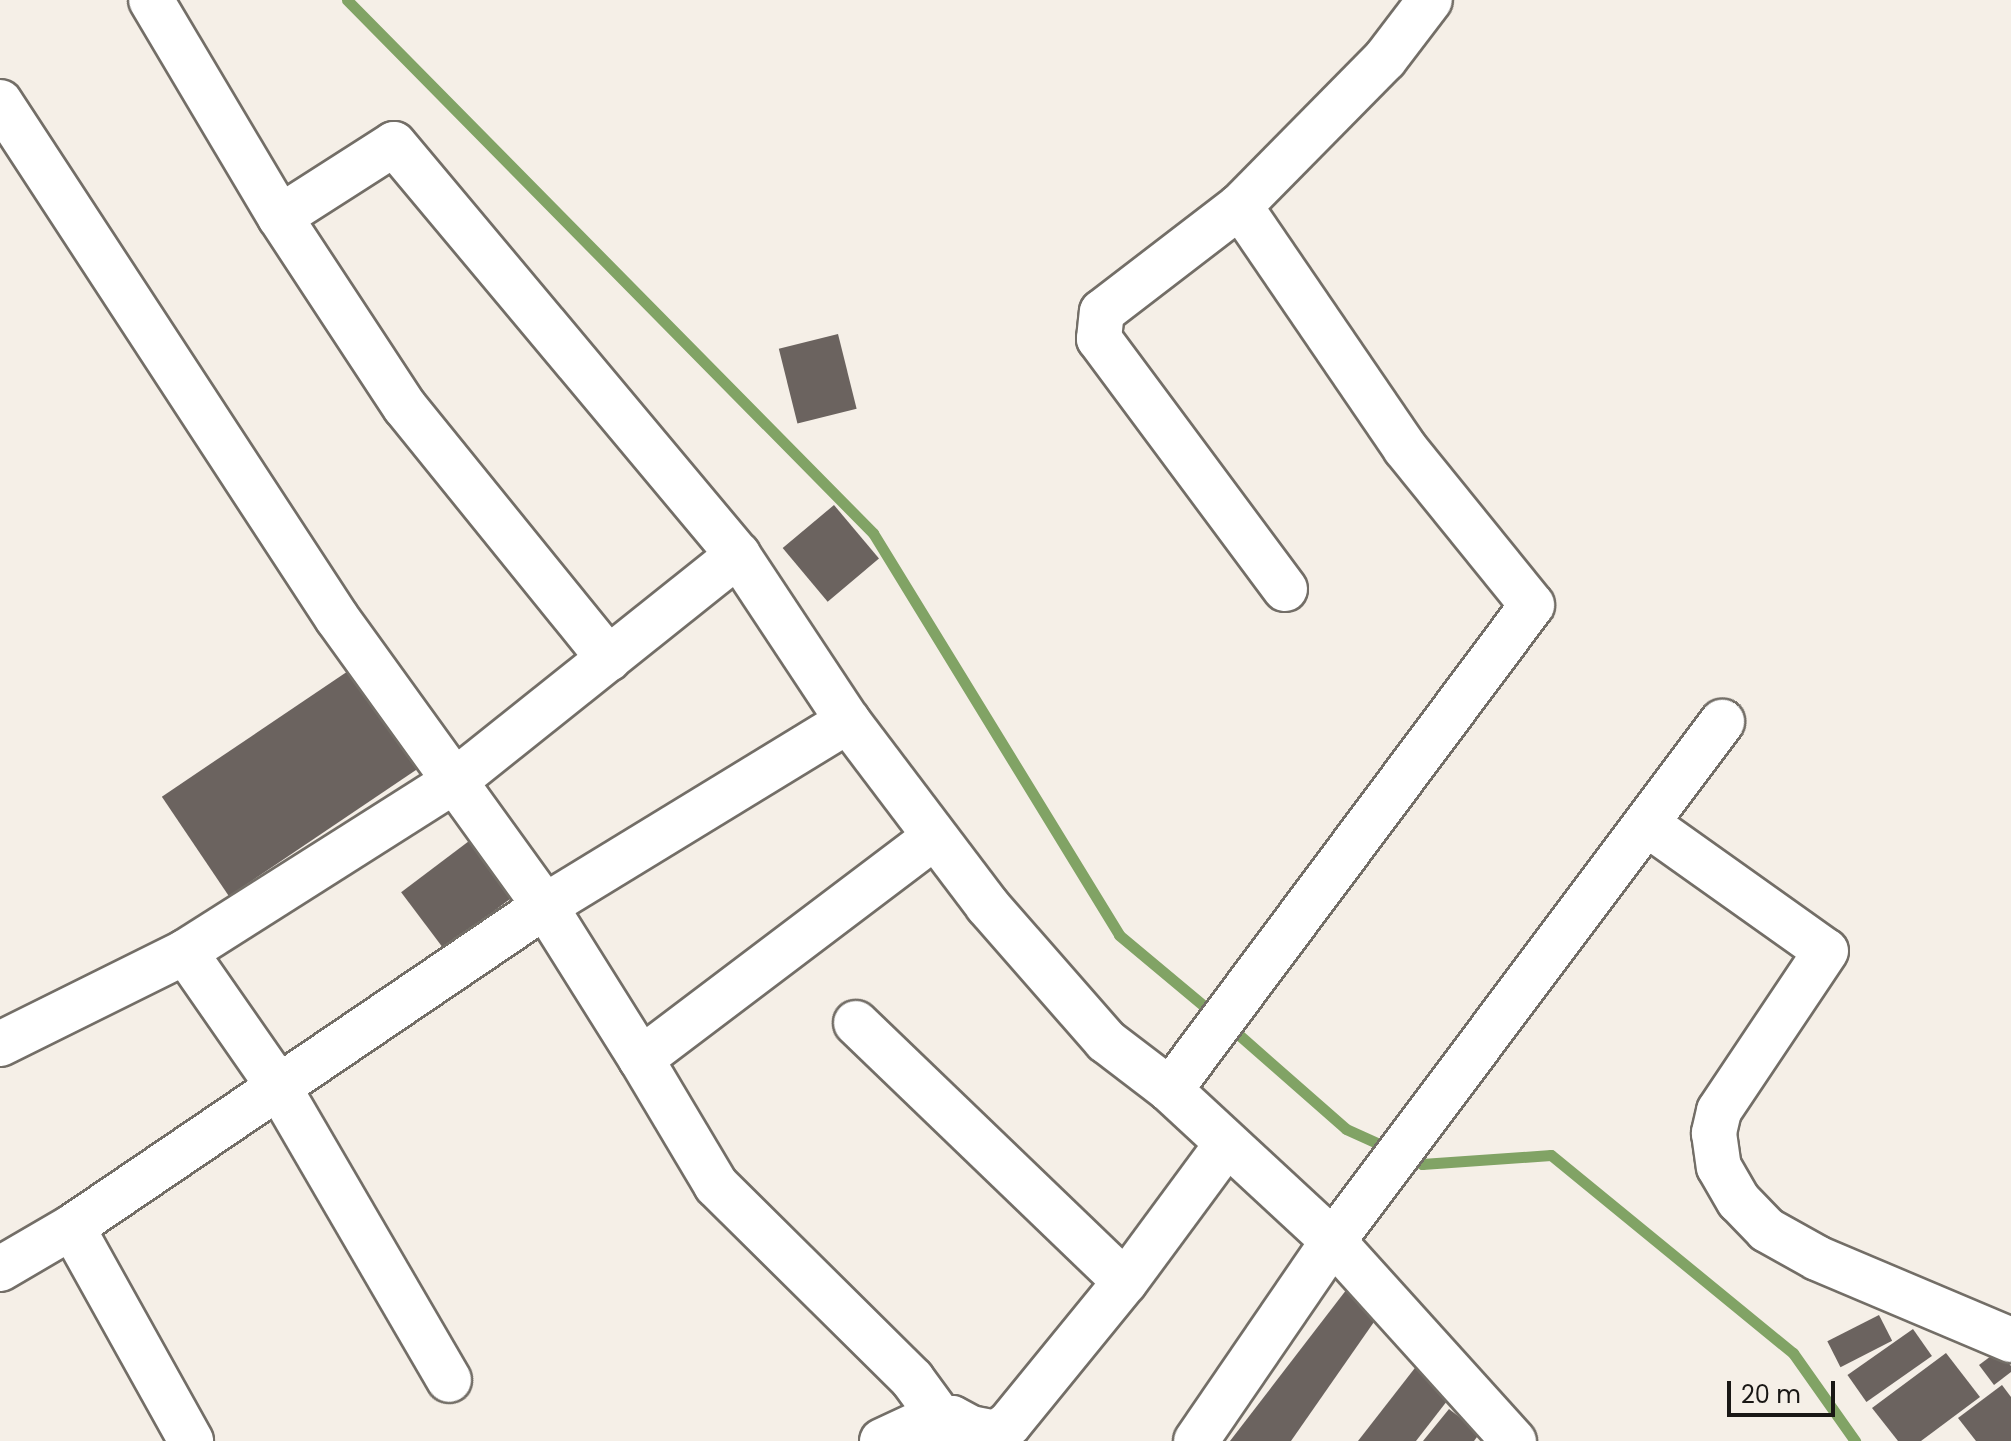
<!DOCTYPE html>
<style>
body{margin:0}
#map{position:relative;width:2011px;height:1441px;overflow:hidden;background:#f5efe7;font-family:Poppins,sans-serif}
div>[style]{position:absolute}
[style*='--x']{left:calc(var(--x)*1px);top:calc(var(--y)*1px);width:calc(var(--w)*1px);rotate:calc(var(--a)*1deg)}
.stream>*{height:11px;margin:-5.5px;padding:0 5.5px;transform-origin:5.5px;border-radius:5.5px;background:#81a365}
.building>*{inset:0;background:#6b635f;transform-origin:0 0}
.roads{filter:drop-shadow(2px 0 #736e67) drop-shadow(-2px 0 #736e67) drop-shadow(0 2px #736e67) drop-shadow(0 -2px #736e67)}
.minor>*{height:44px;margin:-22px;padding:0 22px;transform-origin:22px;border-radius:22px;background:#fff}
span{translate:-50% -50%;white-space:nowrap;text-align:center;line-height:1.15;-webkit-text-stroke:8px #f5efe7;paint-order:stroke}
.scale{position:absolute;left:1727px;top:1381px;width:108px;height:36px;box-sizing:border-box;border:4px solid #191715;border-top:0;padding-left:10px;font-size:24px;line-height:28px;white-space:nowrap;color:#191715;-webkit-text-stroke:6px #f5efe7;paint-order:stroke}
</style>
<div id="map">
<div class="stream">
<div style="--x:347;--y:0;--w:749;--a:45.38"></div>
<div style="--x:873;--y:533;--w:471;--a:58.5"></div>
<div style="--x:1119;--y:935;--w:126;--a:39.9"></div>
<div style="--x:1230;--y:1027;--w:154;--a:41.3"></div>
<div style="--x:1346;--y:1129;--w:48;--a:24.4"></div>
<div style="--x:1405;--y:1156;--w:19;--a:25"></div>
<div style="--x:1422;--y:1164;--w:129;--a:-4"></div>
<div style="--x:1551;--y:1155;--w:313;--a:39.3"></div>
<div style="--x:1793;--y:1353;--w:108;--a:54.8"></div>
</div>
<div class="building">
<div style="left:838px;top:334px;width:77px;height:61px;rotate:76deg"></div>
<div style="left:834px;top:505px;width:70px;height:67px;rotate:50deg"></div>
<div style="left:360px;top:663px;width:120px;height:239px;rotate:56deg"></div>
<div style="left:477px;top:835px;width:71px;height:95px;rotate:53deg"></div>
<div style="clip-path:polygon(1350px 1285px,1383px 1309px,1291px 1441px,1230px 1441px)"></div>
<div style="left:1879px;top:1315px;width:29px;height:58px;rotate:63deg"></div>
<div style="left:1913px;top:1329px;width:33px;height:80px;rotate:55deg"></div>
<div style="clip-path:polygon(1999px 1350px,2011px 1366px,2011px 1372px,1994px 1385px,1979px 1365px)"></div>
<div style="clip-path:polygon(1946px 1353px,1980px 1397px,1921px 1441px,1898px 1441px,1872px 1408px)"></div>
<div style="clip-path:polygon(1418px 1364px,1454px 1392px,1416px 1441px,1358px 1441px)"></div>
<div style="clip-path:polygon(2002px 1385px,2011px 1397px,2011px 1441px,1976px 1441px,1958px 1418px)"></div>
<div style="clip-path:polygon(1449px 1409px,1480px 1433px,1474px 1441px,1423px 1441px)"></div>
</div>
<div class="roads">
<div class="minor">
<div style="--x:151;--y:0;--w:252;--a:59.3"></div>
<div style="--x:280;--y:217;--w:227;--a:56.7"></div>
<div style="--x:405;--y:407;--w:324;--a:51"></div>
<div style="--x:0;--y:102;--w:616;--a:56.85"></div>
<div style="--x:337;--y:618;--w:355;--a:54.2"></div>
<div style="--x:545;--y:906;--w:181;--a:57.9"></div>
<div style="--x:641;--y:1059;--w:368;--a:-37.1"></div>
<div style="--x:280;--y:217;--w:135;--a:-32.6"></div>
<div style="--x:394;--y:144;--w:536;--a:50.07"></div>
<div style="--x:738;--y:555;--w:199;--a:56.5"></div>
<div style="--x:848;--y:721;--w:231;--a:52.9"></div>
<div style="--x:987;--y:905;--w:181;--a:48.8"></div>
<div style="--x:1106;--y:1041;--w:81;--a:37.4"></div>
<div style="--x:1170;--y:1090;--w:222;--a:42.8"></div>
<div style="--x:1333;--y:1241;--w:270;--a:47.9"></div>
<div style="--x:1285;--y:589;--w:312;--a:-126.6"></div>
<div style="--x:1099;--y:339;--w:27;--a:-84"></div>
<div style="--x:1102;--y:312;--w:174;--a:-37.5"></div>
<div style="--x:1240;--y:206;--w:206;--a:-45.4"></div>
<div style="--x:1385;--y:59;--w:74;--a:-52.7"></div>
<div style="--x:1647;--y:824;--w:219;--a:35.4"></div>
<div style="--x:1826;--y:951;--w:192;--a:123.8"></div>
<div style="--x:1719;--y:1111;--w:23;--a:103"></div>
<div style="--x:1714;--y:1133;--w:34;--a:82"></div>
<div style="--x:1719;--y:1167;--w:39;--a:60"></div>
<div style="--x:1739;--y:1201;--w:40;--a:46"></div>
<div style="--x:1767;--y:1230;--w:57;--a:29.2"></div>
<div style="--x:1817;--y:1258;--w:211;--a:22.9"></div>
<div style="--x:185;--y:952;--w:163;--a:55.2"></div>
<div style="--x:278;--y:1086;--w:340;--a:59.8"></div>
<div style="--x:856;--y:1023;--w:373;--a:43.9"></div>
<div style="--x:0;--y:1044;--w:207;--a:-26.4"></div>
<div style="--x:185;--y:952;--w:321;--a:-32.4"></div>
<div style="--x:456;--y:780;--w:361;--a:-38.6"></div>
<div style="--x:641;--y:1059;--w:147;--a:59.2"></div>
<div style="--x:716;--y:1185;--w:276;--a:44.7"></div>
<div style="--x:912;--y:1379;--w:51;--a:53.8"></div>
<div style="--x:1170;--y:1090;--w:605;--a:-53.26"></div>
<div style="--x:1532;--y:605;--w:202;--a:-129"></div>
<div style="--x:1405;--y:448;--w:293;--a:-124.3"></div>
<div style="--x:72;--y:1227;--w:245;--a:60.9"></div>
<div style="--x:0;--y:1269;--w:83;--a:-30.3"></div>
<div style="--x:72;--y:1227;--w:572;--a:-34.16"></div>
<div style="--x:545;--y:906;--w:355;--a:-31.4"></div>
<div style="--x:882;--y:1441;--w:45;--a:-24.9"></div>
<div style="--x:923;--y:1422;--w:29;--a:-8"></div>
<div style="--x:952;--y:1418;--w:21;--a:28"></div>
<div style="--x:971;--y:1428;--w:25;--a:11"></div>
<div style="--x:996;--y:1433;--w:16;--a:-35"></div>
<div style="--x:1009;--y:1424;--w:183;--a:-50.8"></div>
<div style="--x:1125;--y:1282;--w:170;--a:-53.6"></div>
<div style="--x:1196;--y:1441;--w:242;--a:-55.6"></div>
<div style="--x:1333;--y:1241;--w:649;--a:-53.15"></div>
</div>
</div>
<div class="scale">20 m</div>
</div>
